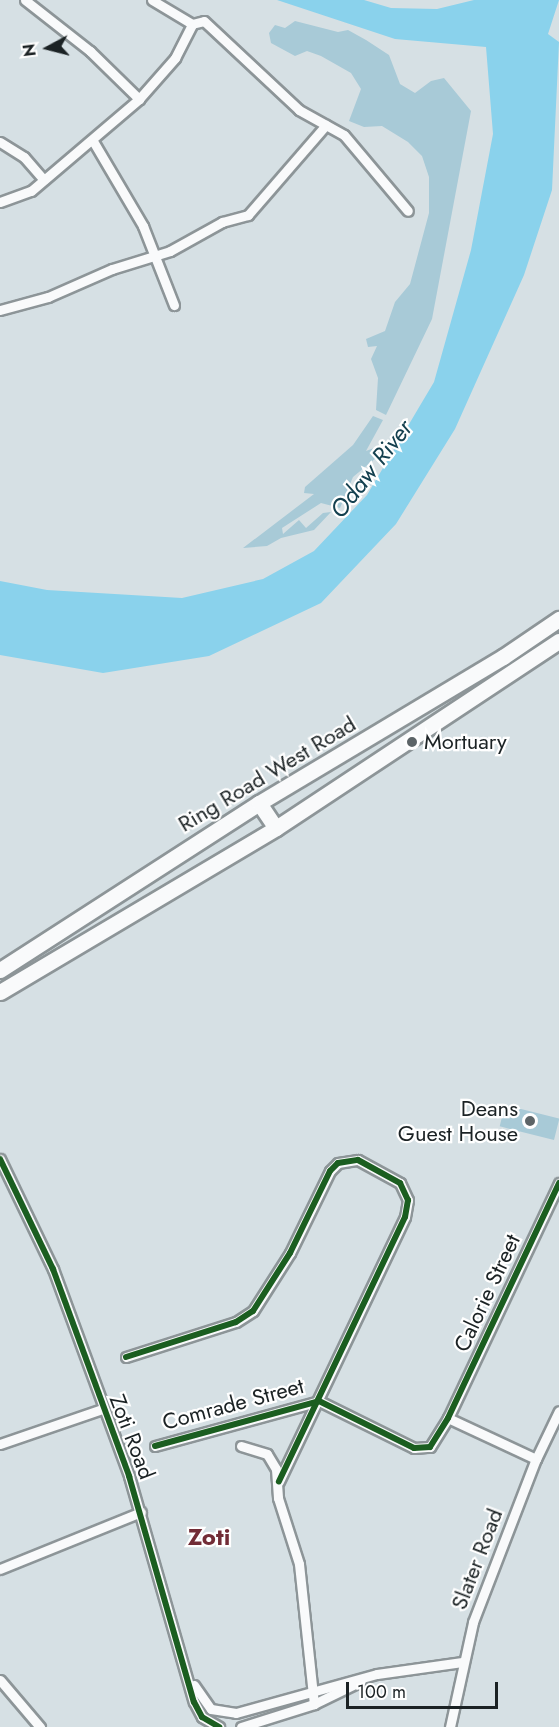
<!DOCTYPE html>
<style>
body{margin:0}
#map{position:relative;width:559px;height:1727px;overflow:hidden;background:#d6e0e4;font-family:Jost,sans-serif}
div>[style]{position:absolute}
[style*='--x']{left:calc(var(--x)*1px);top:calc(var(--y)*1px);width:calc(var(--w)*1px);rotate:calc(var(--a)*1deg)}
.green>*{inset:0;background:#a8cad7;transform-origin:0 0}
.water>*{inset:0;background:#8ad2ec}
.roads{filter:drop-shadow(2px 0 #8d9598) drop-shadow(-2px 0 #8d9598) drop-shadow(0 2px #8d9598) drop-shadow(0 -2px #8d9598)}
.street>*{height:9px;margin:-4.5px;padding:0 4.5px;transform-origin:4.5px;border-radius:4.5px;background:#f9fafb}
.primary>*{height:15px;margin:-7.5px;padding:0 7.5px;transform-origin:7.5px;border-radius:7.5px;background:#f9fafb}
.cycleway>*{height:6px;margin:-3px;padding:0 3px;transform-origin:3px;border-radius:3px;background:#1b5e20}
.dots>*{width:16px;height:16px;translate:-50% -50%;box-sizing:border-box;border:3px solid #fff;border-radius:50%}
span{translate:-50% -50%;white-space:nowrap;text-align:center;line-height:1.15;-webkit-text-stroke:4.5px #fff;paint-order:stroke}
.poi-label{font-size:22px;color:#1b2224}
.left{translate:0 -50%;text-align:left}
.right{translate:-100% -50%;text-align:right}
.street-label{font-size:22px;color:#1b2224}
.water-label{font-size:24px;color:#14404f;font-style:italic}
.neighbourhood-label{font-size:24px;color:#722c36;font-weight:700}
.north{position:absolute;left:18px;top:18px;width:60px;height:60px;-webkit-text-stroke:4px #fff;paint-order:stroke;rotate:263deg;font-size:16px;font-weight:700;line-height:24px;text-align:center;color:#1b2224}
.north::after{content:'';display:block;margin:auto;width:21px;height:27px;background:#1b2224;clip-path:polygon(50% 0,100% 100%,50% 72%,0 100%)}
.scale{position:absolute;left:346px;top:1682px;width:152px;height:27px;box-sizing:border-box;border:3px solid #1b2224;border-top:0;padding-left:8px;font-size:18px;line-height:21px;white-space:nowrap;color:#1b2224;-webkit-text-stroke:4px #fff;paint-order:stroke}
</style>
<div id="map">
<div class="green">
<div style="clip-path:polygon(295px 21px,338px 32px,348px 30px,366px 40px,389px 55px,400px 84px,415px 93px,431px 81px,444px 78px,471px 111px,432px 319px,386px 415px,376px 410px,378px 378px,371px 359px,377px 346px,368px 347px,366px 339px,385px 331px,395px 302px,410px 284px,429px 213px,429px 177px,422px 156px,408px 142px,382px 126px,364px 127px,349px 121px,361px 89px,351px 73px,321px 56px,307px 51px,295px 56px,271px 43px,269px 33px,275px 25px,285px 28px)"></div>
<div style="clip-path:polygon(373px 416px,383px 420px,366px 451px,374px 448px,376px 458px,353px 477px,340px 508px,321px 503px,282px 528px,283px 534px,299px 520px,306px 528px,323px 513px,331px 512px,314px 530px,281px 538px,267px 546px,243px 548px,314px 494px,304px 493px,305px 487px,353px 445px)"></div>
<div style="left:505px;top:1105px;width:56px;height:22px;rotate:14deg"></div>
</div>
<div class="water">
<div style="clip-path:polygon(277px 0,364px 0,391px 8px,437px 9px,474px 0,559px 0,548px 34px,559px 42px,552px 190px,524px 275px,455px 429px,396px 524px,321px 603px,209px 656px,103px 673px,0 655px,0 581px,47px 590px,182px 598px,263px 579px,314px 551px,367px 495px,434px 382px,471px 250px,493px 134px,486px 47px,395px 39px)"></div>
</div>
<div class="roads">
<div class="street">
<div style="--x:25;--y:0;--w:83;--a:38.1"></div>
<div style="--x:90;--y:51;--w:69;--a:44.4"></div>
<div style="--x:152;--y:0;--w:47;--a:31"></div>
<div style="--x:192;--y:24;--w:12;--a:-14"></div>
<div style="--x:204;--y:21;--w:130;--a:43.1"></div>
<div style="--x:299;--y:110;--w:51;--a:29.1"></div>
<div style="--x:344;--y:135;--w:99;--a:49.9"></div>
<div style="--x:93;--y:141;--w:99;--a:59.5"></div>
<div style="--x:143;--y:226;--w:85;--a:68.6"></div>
<div style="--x:0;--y:142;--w:28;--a:32"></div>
<div style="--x:24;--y:157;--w:30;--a:49"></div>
<div style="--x:0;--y:202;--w:33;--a:-20"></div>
<div style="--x:31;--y:191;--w:142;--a:-40.4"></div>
<div style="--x:139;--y:99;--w:55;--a:-48.7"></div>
<div style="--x:175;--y:58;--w:38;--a:-63"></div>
<div style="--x:0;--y:310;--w:50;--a:-15.2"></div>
<div style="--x:48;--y:297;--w:70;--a:-23.6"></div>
<div style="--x:112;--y:269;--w:61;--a:-17.2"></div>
<div style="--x:170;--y:251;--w:60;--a:-29.1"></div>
<div style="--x:222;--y:222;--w:27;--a:-15"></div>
<div style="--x:248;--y:215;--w:119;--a:-49.1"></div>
<div style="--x:0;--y:1159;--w:122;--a:64.3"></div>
<div style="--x:53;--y:1269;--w:221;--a:69.8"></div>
<div style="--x:129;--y:1476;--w:235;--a:74"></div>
<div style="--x:194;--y:1702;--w:17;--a:62"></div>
<div style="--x:202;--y:1717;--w:20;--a:30"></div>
<div style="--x:126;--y:1357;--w:115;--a:-17.7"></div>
<div style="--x:236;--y:1322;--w:20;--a:-33"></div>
<div style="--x:253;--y:1311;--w:69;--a:-57.5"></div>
<div style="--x:290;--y:1253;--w:91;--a:-64"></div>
<div style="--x:330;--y:1171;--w:11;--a:-45"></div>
<div style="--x:338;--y:1163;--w:20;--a:-9"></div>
<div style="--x:358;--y:1160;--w:48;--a:28.7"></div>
<div style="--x:400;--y:1183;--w:19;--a:65"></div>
<div style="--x:408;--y:1200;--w:17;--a:100"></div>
<div style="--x:405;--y:1217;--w:293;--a:115.5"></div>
<div style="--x:448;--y:1418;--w:97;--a:25"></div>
<div style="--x:0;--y:1444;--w:108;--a:-18.9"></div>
<div style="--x:155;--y:1446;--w:170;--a:-15.3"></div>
<div style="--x:319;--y:1401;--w:106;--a:26.3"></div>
<div style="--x:414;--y:1448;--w:16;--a:-4"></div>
<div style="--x:430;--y:1447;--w:34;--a:-58"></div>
<div style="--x:448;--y:1418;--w:260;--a:-64.7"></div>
<div style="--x:241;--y:1446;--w:27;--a:17"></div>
<div style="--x:267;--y:1454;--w:17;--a:59"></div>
<div style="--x:276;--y:1469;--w:29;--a:86"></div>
<div style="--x:278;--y:1498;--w:69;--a:72.3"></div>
<div style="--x:299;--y:1564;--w:141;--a:83.9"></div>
<div style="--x:0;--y:1569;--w:152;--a:-22"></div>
<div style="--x:0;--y:1680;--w:62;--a:49.6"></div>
<div style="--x:194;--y:1685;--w:29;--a:55"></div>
<div style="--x:211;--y:1709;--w:25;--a:9"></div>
<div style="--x:236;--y:1713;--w:146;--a:-15.5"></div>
<div style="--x:377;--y:1674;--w:86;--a:-8"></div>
<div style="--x:241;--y:1727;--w:77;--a:-17.5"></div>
<div style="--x:314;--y:1704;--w:52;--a:-26.1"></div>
<div style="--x:450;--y:1727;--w:107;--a:-77.6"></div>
<div style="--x:473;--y:1622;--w:175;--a:-68.9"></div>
<div style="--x:536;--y:1459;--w:53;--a:-64.4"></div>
</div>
<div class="primary">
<div style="--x:259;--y:803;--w:30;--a:56"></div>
<div style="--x:0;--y:970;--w:308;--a:-32.8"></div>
<div style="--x:259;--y:803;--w:284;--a:-30.9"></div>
<div style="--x:503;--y:657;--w:68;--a:-34.2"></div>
<div style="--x:0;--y:992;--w:321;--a:-30.7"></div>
<div style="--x:276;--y:828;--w:339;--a:-33.5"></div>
</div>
</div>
<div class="cycleway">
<div style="--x:0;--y:1159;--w:122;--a:64.3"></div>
<div style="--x:53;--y:1269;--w:221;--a:69.8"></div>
<div style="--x:129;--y:1476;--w:235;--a:74"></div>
<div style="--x:194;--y:1702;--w:17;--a:62"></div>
<div style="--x:202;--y:1717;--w:20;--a:30"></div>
<div style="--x:126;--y:1357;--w:115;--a:-17.7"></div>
<div style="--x:236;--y:1322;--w:20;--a:-33"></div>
<div style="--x:253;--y:1311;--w:69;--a:-57.5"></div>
<div style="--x:290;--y:1253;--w:91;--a:-64"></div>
<div style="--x:330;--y:1171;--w:11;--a:-45"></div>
<div style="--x:338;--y:1163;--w:20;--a:-9"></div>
<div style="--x:358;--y:1160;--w:48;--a:28.7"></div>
<div style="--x:400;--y:1183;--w:19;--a:65"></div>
<div style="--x:408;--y:1200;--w:17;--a:100"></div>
<div style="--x:405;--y:1217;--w:293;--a:115.5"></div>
<div style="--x:155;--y:1446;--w:170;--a:-15.3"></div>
<div style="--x:319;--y:1401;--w:106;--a:26.3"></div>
<div style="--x:414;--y:1448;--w:16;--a:-4"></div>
<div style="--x:430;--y:1447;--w:34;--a:-58"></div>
<div style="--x:448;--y:1418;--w:260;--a:-64.7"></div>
</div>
<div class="dots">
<div style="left:412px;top:742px;background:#5c6467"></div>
<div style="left:530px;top:1121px;background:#5c6467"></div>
</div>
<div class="poi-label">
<span class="left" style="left:424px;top:742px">Mortuary</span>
<span class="right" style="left:518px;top:1121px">Deans<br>Guest House</span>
</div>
<div class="street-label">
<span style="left:267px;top:774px;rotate:-31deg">Ring Road West Road</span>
<span style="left:487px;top:1293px;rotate:-65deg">Calorie Street</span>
<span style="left:233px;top:1404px;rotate:-15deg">Comrade Street</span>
<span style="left:132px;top:1437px;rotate:69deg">Zoti Road</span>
<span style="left:477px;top:1559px;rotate:-69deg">Slater Road</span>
</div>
<div class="water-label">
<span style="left:371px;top:469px;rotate:-52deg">Odaw River</span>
</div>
<div class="neighbourhood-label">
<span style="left:209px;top:1537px">Zoti</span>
</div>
<div class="north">N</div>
<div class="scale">100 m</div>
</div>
